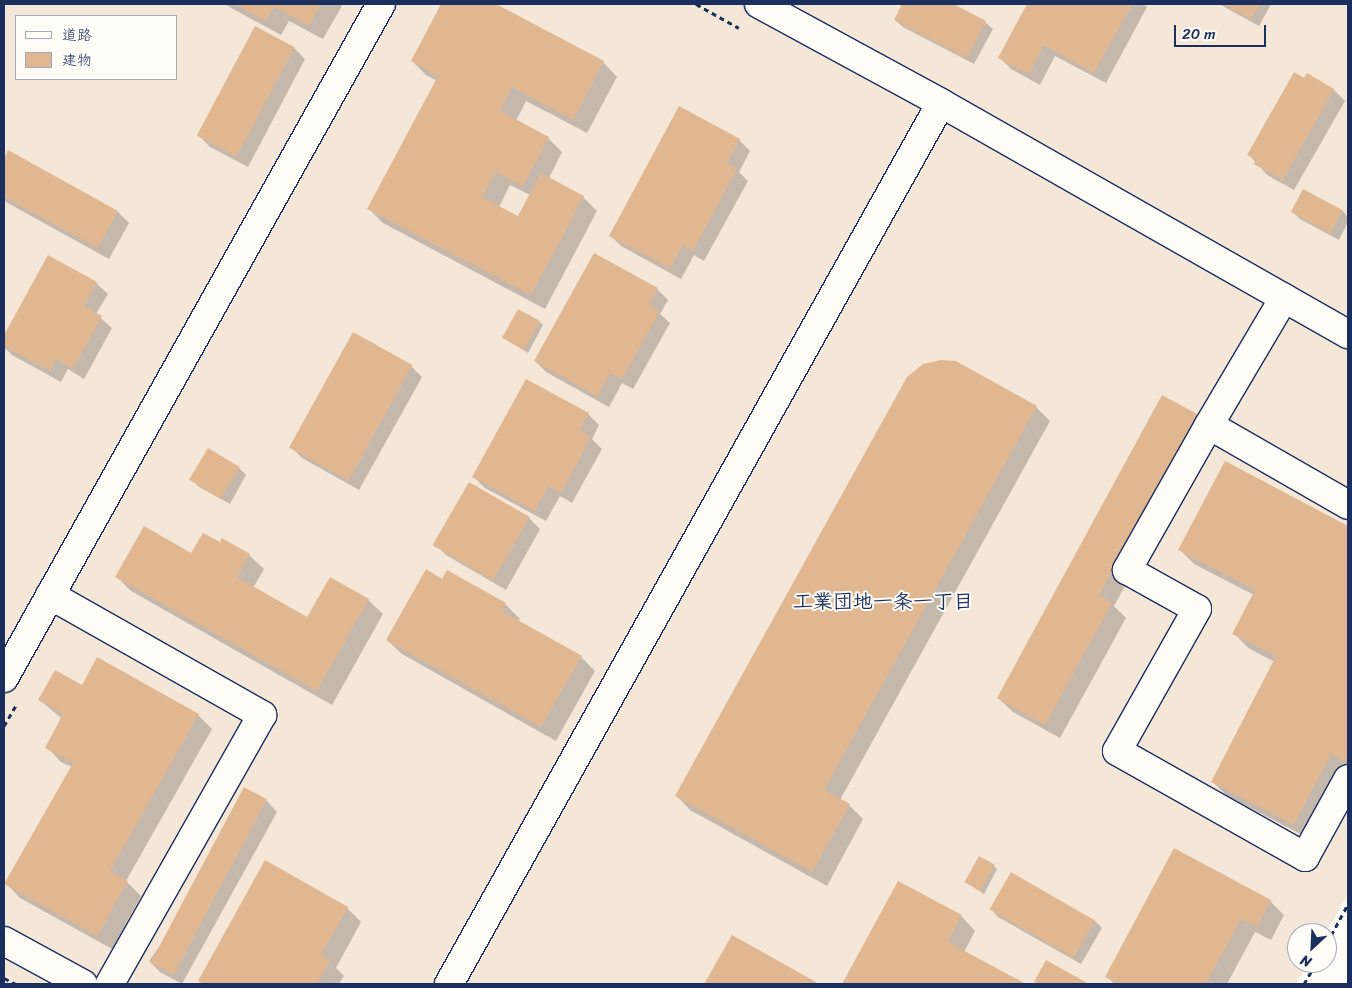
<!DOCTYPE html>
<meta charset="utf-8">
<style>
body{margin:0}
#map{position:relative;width:1352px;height:988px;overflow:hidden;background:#fdfcf7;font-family:Sriracha,"Klee One",sans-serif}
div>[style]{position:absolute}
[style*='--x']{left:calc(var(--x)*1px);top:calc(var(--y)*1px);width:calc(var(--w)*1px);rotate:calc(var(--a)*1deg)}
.built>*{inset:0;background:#f5e7d8}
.shadow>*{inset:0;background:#0003}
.building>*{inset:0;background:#e1b791;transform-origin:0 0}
.path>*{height:3px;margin-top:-1.5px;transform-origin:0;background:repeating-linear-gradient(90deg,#1b2f5e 0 5px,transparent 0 9px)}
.roads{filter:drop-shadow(1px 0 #1b2f5e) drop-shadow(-1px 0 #1b2f5e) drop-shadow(0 1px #1b2f5e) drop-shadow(0 -1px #1b2f5e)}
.minor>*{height:28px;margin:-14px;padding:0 14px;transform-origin:14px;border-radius:14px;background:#fdfcf7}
span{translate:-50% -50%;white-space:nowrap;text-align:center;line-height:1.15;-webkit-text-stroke:4px #fdfcf7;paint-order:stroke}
.neighbourhood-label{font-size:20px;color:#1b2f5e;font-weight:700}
.frame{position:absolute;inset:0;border:5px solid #1b2f5e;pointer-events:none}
.legend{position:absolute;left:15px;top:15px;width:162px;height:65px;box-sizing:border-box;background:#fdfcf7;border:1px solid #a3aaba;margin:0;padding:6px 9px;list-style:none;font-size:15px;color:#1b2f5e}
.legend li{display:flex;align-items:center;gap:10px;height:25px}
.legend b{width:25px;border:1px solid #a3aaba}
.north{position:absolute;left:1287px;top:923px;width:50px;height:50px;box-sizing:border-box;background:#fdfcf7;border:1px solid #a3aaba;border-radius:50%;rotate:205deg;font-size:14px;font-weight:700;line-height:20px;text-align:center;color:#1b2f5e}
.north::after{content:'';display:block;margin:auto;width:18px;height:22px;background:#1b2f5e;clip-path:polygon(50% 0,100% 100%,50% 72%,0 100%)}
.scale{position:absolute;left:1174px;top:25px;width:92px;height:22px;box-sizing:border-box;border:2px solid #1b2f5e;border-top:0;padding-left:6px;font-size:15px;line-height:18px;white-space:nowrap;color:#1b2f5e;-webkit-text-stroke:4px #fdfcf7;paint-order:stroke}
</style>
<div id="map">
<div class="built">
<div style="clip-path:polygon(evenodd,4px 4px,1348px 4px,1348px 894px,1326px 933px,1297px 933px,1297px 963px,1308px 963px,1296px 984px,4px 984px,4px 4px,16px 16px,176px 16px,176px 79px,16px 79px,16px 16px)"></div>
</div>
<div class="shadow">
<div style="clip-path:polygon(224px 4px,343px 4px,323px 39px,289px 21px,281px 35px)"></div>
<div style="clip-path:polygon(evenodd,443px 4px,493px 4px,603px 62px,617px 77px,587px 133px,526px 101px,516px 121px,548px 138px,562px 152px,549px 178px,583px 197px,597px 211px,545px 309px,383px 223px,369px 209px,437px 81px,426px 75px,412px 61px,443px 4px,510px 185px,530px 195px,518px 217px,499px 207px,510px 185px)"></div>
<div style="clip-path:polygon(903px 4px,951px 4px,985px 22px,993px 29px,974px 64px,903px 27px,895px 20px)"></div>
<div style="clip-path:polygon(1029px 4px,1143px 4px,1147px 7px,1106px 83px,1055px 56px,1040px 85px,1011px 69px,1000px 58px)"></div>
<div style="clip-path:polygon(1219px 4px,1271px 4px,1259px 26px)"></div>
<div style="clip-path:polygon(294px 48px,305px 59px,248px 167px,210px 147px,199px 136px)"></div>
<div style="clip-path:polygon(1305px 80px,1334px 90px,1345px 101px,1294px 190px,1267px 175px,1249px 155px)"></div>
<div style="clip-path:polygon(739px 140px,750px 151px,739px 172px,748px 181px,704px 261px,694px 255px,681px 279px,621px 246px,610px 235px)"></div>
<div style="clip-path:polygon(9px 152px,118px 212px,129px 223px,109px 259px,4px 201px,4px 161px)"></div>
<div style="clip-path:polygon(1304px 191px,1343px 211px,1348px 217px,1348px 222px,1339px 240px,1300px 219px,1293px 212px)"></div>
<div style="clip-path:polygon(48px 257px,96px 283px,108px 294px,96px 314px,112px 328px,84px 379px,68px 369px,61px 382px,12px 355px,4px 347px,4px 338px)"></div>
<div style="clip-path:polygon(657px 289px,668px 300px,660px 314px,670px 323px,633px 389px,622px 383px,609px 407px,546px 372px,535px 361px)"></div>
<div style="clip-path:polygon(540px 322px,543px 325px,528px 353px,504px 338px)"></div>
<div style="clip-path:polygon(411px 366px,422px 377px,359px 490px,302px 458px,291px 447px)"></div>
<div style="clip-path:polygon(1163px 397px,1196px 415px,1211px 430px,1114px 606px,1126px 618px,1060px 738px,1013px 712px,998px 698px)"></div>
<div style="clip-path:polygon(1036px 407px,1050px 421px,840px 800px,849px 805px,863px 819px,827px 886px,690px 810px,676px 795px)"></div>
<div style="clip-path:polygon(588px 414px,599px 425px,592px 439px,602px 449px,572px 503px,560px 496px,546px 521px,485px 488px,474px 477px)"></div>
<div style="clip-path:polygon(1225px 463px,1348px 527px,1348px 769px,1308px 838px,1227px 796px,1212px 781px,1275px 662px,1248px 648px,1234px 633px,1254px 595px,1194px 564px,1180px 550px)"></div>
<div style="clip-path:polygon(239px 468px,246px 475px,230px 504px,199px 487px,192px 480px)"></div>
<div style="clip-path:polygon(529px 518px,540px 529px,506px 590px,446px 555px,435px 544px)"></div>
<div style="clip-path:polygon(220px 543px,249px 555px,264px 569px,253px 588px,308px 619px,368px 600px,383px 614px,332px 705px,131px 591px,117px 577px,192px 555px)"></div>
<div style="clip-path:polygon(448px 571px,505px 604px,520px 619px,518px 621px,581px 657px,595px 671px,556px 741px,402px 654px,387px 640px,443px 580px)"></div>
<div style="clip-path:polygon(40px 700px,198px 715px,212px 729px,126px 881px,141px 896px,112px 949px,20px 898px,6px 883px,72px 767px,61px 762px,47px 747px,62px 719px)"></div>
<div style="clip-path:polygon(266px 800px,277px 812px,182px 984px,160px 972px,149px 961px)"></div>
<div style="clip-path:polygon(994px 866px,997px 869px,984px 894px,967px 883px)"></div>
<div style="clip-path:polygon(1012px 874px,1095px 921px,1102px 928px,1081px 964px,998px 917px,991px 909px)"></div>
<div style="clip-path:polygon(898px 883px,961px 916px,975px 931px,964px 952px,1024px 984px,843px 984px)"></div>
<div style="clip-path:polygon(1270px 901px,1284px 915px,1271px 940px,1255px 932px,1227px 984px,1114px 984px,1107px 976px)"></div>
<div style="clip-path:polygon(347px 908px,361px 922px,336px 968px,344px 976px,339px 984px,203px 984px,199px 981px)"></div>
<div style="clip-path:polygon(733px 936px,816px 983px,817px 984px,706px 984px)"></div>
</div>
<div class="building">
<div style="clip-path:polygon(234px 4px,321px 4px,309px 26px,274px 7px,266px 21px)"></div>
<div style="clip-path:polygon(441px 4px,496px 4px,604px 61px,573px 120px,512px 87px,500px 111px,549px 137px,523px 186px,496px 172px,482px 197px,518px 216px,541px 173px,584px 196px,531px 295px,367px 209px,438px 76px,411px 61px)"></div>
<div style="clip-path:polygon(902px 4px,954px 4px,986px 21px,967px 58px,894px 20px)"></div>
<div style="clip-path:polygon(1027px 4px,1132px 4px,1094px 73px,1044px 45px,1029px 74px,998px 58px)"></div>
<div style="clip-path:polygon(1223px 4px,1260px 4px,1251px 19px)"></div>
<div style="left:255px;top:26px;width:45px;height:124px;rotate:28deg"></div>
<div style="clip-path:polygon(1294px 72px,1304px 78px,1307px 73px,1334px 89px,1283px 180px,1254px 164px,1256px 160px,1247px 155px)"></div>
<div style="clip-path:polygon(679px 106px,740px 139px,727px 163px,737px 169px,693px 251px,683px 245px,670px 268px,609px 236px)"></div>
<div style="clip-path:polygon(8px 150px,118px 211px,98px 248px,4px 197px,4px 159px)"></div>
<div style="left:1303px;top:189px;width:45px;height:26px;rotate:28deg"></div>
<div style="clip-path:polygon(594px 253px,658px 288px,649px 305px,660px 311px,622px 379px,610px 373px,597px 396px,534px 361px)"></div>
<div style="clip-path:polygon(48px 255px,97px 282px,84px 306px,102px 316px,73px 369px,56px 359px,50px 371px,4px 346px,4px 335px)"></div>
<div style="left:518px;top:309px;width:25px;height:33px;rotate:29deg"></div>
<div style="left:353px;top:332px;width:68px;height:132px;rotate:29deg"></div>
<div style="clip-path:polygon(941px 360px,956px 361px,1037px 406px,824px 790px,850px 804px,812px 872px,675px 796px,907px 377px,923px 364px)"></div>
<div style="clip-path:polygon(526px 379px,589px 413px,580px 430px,591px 437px,561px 493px,548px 486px,535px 511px,472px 477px)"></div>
<div style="clip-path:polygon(1162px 395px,1197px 414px,1099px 595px,1112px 603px,1045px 725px,997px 698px)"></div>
<div style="left:208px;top:448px;width:37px;height:37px;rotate:31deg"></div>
<div style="clip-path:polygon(1225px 461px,1348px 526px,1348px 756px,1345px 762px,1331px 754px,1294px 825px,1211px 782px,1276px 656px,1232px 634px,1255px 590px,1178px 550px)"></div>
<div style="left:469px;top:482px;width:70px;height:73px;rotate:30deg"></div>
<div style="clip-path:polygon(144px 526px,191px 553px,203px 533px,220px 542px,222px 538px,250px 554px,237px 577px,307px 617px,330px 577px,369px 599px,317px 691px,115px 577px)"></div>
<div style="clip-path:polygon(426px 569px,442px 579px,447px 570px,506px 603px,502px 611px,582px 656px,541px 727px,386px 640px)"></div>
<div style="clip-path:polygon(97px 657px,199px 714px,110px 871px,128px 881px,97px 936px,4px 884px,73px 763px,45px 748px,63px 714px,38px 700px,55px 670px,82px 685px)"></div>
<div style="left:244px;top:787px;width:26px;height:199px;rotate:28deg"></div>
<div style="clip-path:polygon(1174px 848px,1271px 900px,1257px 927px,1241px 919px,1206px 984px,1119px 984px,1105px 977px)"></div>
<div style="left:979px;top:856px;width:18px;height:30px;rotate:29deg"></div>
<div style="clip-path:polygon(265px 860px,348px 907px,321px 955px,330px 960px,317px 984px,203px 984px,198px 981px)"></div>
<div style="left:1011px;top:872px;width:97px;height:43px;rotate:30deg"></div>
<div style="clip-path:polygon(898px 881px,962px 915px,948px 942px,1026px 984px,842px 984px)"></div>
<div style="clip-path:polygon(732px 935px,816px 982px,815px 984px,704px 984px)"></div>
<div style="clip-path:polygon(1046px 960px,1089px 984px,1039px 984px,1034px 982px)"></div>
</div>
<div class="path">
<div style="--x:696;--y:4;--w:49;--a:29.2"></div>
<div style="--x:4;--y:726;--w:24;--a:-60"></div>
<div style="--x:1327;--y:943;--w:44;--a:-61.7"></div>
<div style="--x:4;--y:978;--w:13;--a:27"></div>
<div style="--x:1304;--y:984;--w:24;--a:-60"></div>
</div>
<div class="roads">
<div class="minor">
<div style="--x:759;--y:4;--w:207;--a:28.5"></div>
<div style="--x:941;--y:103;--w:468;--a:29.6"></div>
<div style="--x:1284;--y:298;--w:147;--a:120.6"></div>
<div style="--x:1209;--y:425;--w:167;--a:119.5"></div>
<div style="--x:1127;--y:570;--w:80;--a:29.1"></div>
<div style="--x:1197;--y:609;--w:163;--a:119.4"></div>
<div style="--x:1117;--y:751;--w:216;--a:29.4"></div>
<div style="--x:1305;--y:857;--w:89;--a:-61.1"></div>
<div style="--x:1209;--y:425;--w:160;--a:29.9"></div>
<div style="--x:50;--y:595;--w:244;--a:29.5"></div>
<div style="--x:262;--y:715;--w:309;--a:119.5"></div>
<div style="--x:4;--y:678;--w:772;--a:-60.78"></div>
<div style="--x:4;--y:941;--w:90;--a:28.6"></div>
<div style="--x:449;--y:984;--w:1009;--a:-60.82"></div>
</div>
</div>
<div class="neighbourhood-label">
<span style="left:883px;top:601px">工業団地一条一丁目</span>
</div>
<div class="frame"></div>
<ul class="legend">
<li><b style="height:6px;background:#fdfcf7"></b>道路</li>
<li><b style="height:14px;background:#e1b791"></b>建物</li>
</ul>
<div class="north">N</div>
<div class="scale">20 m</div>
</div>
